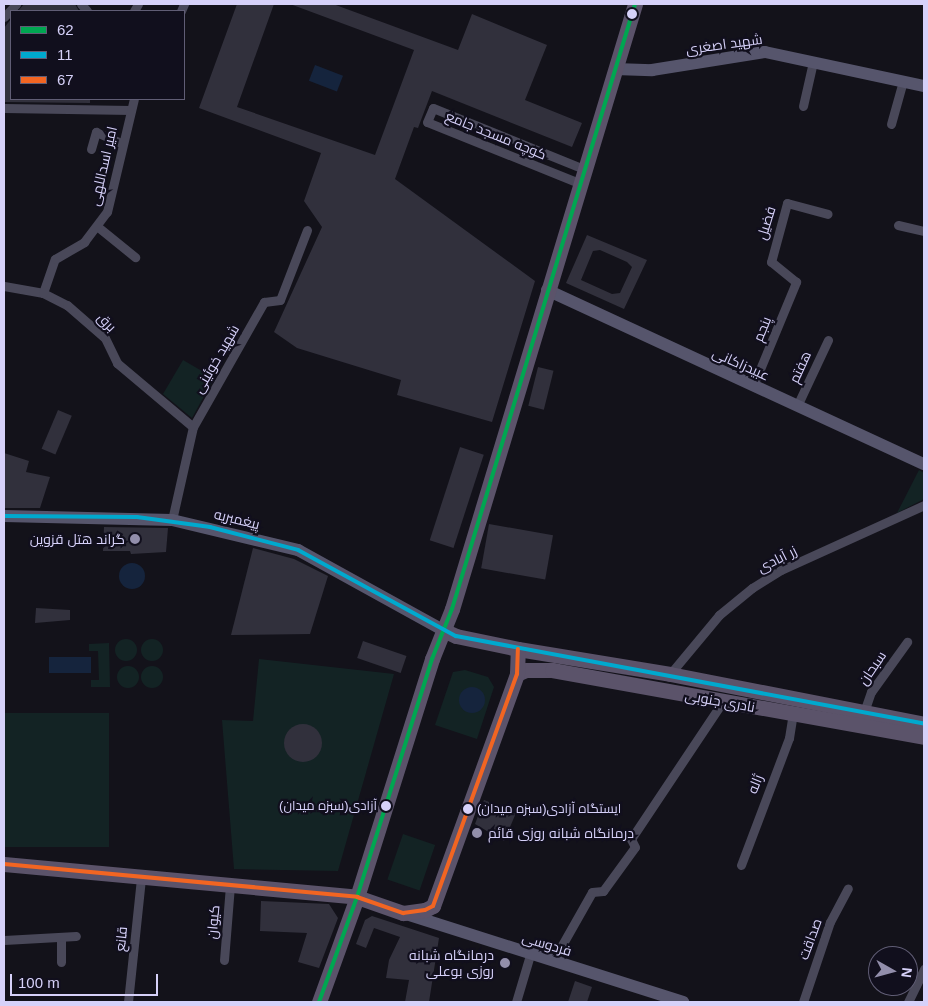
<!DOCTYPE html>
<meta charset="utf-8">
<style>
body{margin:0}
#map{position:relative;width:928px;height:1006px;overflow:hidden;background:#13121a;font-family:Arial,Cairo,sans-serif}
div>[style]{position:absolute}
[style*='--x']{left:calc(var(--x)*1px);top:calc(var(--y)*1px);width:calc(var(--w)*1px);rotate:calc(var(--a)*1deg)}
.green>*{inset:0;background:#132324;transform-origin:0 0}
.round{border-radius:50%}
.water>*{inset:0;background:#15243d;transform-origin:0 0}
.building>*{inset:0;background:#31303c;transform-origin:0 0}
.street>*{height:9px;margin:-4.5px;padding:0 4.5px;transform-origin:4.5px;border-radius:4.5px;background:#494859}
.secondary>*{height:12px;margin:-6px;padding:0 6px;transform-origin:6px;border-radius:6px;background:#56556c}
.primary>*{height:15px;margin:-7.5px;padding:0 7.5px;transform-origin:7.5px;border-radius:7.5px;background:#5b536a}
.bus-1>*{height:4px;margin:-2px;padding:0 2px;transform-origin:2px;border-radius:2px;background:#00a651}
.bus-2>*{height:4px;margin:-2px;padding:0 2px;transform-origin:2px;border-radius:2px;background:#00a9ce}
.bus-3>*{height:4px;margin:-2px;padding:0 2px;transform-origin:2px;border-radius:2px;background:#f26522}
.dots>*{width:14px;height:14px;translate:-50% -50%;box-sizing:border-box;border:2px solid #110f1d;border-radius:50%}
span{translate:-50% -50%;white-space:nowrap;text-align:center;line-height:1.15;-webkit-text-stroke:4.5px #110f1d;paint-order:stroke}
.bus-label{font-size:13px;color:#d6d1f9}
.right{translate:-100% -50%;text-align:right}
.left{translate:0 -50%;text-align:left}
.street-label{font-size:14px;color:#d6d1f9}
.poi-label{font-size:14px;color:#d6d1f9}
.frame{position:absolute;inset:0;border:5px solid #d6d1f9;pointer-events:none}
.legend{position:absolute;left:10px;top:10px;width:175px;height:90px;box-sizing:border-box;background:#110f1d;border:1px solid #605d75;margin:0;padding:6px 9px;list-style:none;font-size:15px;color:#d6d1f9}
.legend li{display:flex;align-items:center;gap:10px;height:25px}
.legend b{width:25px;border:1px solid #605d75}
.north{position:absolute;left:868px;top:946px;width:50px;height:50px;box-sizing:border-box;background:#110f1d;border:1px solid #605d75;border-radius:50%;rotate:97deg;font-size:14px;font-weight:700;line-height:20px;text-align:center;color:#d6d1f9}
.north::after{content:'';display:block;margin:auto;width:18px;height:22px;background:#928eab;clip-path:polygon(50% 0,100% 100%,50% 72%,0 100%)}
.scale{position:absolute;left:10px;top:974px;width:148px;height:22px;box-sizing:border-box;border:2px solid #d6d1f9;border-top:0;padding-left:6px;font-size:15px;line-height:18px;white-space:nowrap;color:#d6d1f9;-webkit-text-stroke:4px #110f1d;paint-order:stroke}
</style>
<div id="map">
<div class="green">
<div style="clip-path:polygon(183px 360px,214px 378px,192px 418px,163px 394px)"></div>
<div style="clip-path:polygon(919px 470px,924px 473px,924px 499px,897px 513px)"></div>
<div class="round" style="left:141px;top:639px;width:22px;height:22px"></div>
<div class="round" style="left:115px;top:639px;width:22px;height:22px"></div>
<div style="clip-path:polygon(109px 643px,110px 687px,91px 687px,91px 680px,99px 680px,98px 651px,89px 651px,89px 644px)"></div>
<div style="clip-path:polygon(259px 659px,394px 674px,338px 871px,234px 869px,222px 720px,253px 721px)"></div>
<div class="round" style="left:117px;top:666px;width:22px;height:22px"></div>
<div class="round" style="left:141px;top:666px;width:22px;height:22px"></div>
<div style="clip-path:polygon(465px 670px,488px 677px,494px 687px,477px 739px,435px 725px,453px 672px)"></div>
<div style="left:109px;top:713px;width:134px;height:105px;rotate:90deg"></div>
<div style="left:403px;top:834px;width:34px;height:48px;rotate:19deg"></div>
</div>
<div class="water">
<div style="left:315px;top:65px;width:30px;height:17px;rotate:21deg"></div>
<div class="round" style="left:119px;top:563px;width:26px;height:26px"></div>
<div style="left:91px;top:657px;width:16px;height:42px;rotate:90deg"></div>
<div class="round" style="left:459px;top:687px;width:26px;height:26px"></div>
</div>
<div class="building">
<div style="clip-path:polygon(24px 4px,75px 4px,79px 11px,18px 11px)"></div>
<div style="clip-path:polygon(237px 4px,274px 4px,237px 107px,375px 155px,414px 50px,290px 4px,333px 4px,458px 50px,472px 14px,547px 45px,525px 100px,582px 123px,572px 147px,432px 91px,418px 128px,414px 127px,395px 179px,535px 281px,492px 422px,397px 395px,401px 380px,297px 348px,274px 332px,322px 227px,304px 201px,321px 153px,199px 108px)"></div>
<div style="clip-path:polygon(11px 19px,11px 99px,90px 99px,90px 103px,4px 102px,4px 28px)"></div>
<div style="clip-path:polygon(evenodd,587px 235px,647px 260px,624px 309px,566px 283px,587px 235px,600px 250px,627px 262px,632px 267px,620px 293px,612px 294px,581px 280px,593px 251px,600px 250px)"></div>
<div style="left:538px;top:367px;width:16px;height:40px;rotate:14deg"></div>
<div style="left:58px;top:410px;width:15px;height:42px;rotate:23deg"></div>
<div style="left:460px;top:447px;width:25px;height:98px;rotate:18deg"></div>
<div style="clip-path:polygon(4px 453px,29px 461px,26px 472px,50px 477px,40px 508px,4px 508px)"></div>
<div style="left:489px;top:524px;width:65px;height:45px;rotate:10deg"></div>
<div style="clip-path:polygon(104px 527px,168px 528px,166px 552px,131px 554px,130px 551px,103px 551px)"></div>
<div style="clip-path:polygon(253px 548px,294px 559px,328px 576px,310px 634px,231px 635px)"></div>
<div style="clip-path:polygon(36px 608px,70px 610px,70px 620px,35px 623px)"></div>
<div style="left:363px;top:641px;width:46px;height:18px;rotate:19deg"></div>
<div class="round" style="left:284px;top:724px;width:38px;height:38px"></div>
<div style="clip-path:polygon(484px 800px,516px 813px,504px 841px,475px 824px)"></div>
<div style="clip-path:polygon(261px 901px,329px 904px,338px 918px,319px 968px,298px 962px,307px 933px,260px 931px)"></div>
<div style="clip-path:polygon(372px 916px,439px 938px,429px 1002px,405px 1002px,409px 980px,386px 978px,389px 960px,400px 937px,374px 928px,366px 948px,356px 944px,365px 920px)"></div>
<div style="clip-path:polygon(575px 981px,592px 987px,587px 1002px,568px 1002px)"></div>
</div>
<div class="street">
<div style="--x:81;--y:4;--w:9;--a:49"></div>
<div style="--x:134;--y:11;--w:8;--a:-60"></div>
<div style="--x:181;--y:11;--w:8;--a:-67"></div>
<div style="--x:4;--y:17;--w:18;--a:-47"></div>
<div style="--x:803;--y:106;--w:45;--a:-77.2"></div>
<div style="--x:4;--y:108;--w:127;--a:0.9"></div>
<div style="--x:891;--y:124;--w:45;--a:-74.4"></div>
<div style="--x:91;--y:149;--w:18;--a:-74"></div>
<div style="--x:96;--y:132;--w:27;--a:24"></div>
<div style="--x:574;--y:181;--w:158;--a:-158.1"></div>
<div style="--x:427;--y:122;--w:15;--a:-67"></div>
<div style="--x:433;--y:108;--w:157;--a:22"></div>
<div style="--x:898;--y:225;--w:27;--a:13"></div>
<div style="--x:98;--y:227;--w:48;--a:39"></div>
<div style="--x:4;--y:286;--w:40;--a:10"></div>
<div style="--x:43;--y:293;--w:27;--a:27"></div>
<div style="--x:67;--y:305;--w:50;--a:41"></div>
<div style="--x:105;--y:338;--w:28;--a:64"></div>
<div style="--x:117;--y:363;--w:99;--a:40.1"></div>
<div style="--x:43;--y:293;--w:36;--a:-71"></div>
<div style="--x:55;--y:259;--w:34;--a:-30"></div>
<div style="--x:84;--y:242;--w:38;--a:-53"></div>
<div style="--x:107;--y:212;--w:116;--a:-76.6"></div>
<div style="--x:753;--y:386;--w:113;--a:-67.5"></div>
<div style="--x:796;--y:282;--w:32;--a:-141"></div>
<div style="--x:771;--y:262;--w:61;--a:-74.8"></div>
<div style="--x:787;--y:203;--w:42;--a:15"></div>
<div style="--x:797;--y:406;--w:73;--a:-64.8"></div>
<div style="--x:172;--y:520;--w:95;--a:-77.3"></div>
<div style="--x:193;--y:427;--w:144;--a:-60.4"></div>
<div style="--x:264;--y:302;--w:16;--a:-7"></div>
<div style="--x:280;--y:300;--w:75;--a:-68.9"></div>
<div style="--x:670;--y:674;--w:77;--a:-50.3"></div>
<div style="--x:719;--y:615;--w:43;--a:-39.3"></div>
<div style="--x:752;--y:588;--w:34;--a:-32"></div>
<div style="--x:781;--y:570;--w:157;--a:-24.4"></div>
<div style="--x:864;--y:712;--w:21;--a:-71"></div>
<div style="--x:871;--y:692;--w:62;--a:-54.2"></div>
<div style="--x:741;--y:865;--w:136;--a:-69.3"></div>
<div style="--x:789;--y:738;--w:24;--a:-81"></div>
<div style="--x:61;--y:938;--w:24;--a:90"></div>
<div style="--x:4;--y:940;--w:72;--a:-3.2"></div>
<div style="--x:224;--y:960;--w:74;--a:-85.4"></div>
<div style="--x:553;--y:961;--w:79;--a:-60.5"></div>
<div style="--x:592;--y:892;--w:11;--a:-5"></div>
<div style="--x:603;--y:891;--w:54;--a:-54"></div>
<div style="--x:635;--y:847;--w:9;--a:-117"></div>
<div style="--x:631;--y:839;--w:166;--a:-56.3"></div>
<div style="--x:128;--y:1002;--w:125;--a:-84"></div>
<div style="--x:516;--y:1002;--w:49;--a:-73.4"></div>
<div style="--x:803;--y:1002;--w:84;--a:-71.4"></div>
<div style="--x:830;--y:922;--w:38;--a:-62"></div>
<div style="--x:908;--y:1002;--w:37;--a:-64"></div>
</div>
<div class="secondary">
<div style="--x:615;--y:69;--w:37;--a:2"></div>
<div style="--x:652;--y:70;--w:114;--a:-9.1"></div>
<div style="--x:765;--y:52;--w:163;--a:12.1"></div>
<div style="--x:547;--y:290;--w:415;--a:24.8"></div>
<div style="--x:4;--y:516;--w:168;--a:1.4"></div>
<div style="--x:172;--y:520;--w:130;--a:13.4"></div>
<div style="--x:298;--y:550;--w:166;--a:28.9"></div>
<div style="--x:403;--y:913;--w:294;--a:17.6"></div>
</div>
<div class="primary">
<div style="--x:443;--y:630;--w:14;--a:25"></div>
<div style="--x:456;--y:636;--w:63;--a:11.8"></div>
<div style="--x:518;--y:649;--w:154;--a:9.3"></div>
<div style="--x:670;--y:674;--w:259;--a:11.1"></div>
<div style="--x:517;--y:674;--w:10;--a:-24"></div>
<div style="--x:526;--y:670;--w:26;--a:0"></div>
<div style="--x:552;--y:670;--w:378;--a:10.2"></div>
<div style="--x:4;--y:864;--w:355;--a:5.3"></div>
<div style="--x:357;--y:897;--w:49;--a:19.2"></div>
<div style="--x:403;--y:913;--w:22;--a:-8"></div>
<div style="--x:425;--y:910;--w:9;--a:-27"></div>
<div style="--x:433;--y:906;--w:247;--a:-70.1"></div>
<div style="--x:517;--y:674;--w:25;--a:-88"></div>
<div style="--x:319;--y:1002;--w:112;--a:-70.1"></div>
<div style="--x:357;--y:897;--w:250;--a:-72.5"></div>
<div style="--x:432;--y:659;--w:54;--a:-68.2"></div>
<div style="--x:452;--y:609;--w:632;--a:-73.17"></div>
</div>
<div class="bus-1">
<div style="--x:319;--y:1002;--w:112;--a:-70.1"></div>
<div style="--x:357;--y:897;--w:250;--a:-72.5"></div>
<div style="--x:432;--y:659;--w:54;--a:-68.2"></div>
<div style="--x:452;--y:609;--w:632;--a:-73.17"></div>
</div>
<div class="bus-2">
<div style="--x:4;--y:516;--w:133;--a:0.4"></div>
<div style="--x:137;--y:517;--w:74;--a:7.8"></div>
<div style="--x:210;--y:527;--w:91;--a:14.6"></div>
<div style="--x:298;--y:550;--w:180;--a:28.6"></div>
<div style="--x:456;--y:636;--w:476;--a:10.6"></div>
</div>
<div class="bus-3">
<div style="--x:4;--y:864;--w:355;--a:5.3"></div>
<div style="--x:357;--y:897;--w:49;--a:19.2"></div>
<div style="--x:403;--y:913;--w:22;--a:-8"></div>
<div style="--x:425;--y:910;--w:9;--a:-27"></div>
<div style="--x:433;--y:906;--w:247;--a:-70.1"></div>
<div style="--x:517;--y:674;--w:25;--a:-88"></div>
</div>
<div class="dots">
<div style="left:632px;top:14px;background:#d6d1f9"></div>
<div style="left:135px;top:539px;background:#928eab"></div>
<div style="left:386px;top:806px;background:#d6d1f9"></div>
<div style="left:468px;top:809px;background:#d6d1f9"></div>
<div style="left:477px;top:833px;background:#928eab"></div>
<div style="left:505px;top:963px;background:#928eab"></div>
</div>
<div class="bus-label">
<span class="right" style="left:377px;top:806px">آزادی(سبزه میدان)</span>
<span class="left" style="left:477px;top:809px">ایستگاه آزادی(سبزه میدان)</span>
</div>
<div class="street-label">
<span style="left:724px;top:44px;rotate:-8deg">شهید اصغری</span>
<span style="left:496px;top:135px;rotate:22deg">کوچه مسجد جامع</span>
<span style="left:103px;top:166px;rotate:-77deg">امیر اسداللهی</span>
<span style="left:766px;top:223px;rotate:-73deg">فضیل</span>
<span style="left:107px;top:322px;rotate:46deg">برق</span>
<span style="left:762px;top:329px;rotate:-68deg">پنجم</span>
<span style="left:216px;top:359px;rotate:-60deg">شهید خوئینی</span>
<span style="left:741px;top:364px;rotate:24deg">عبیدزاکانی</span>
<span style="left:800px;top:367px;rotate:-65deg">هفتم</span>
<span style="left:237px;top:519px;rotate:14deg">پیغمبریه</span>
<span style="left:777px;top:559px;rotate:-27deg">زر آبادی</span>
<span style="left:872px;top:668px;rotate:-56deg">سبحان</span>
<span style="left:720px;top:701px;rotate:10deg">نادری جنوبی</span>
<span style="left:755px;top:784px;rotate:-68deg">ژاله</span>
<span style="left:213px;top:922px;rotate:-85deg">کیوان</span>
<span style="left:121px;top:939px;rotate:-84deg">قانع</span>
<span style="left:810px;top:939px;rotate:-70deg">صداقت</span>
<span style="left:547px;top:944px;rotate:17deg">فردوسی</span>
</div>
<div class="poi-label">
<span class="right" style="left:125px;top:539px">گراند هتل قزوین</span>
<span class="left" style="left:488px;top:833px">درمانگاه شبانه روزی قائم</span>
<span class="right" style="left:494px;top:963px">درمانگاه شبانه<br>روزی بوعلی</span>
</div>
<div class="frame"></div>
<ul class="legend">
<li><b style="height:6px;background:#00a651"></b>62</li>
<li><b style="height:6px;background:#00a9ce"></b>11</li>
<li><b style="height:6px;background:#f26522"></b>67</li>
</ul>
<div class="north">N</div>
<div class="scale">100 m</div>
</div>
